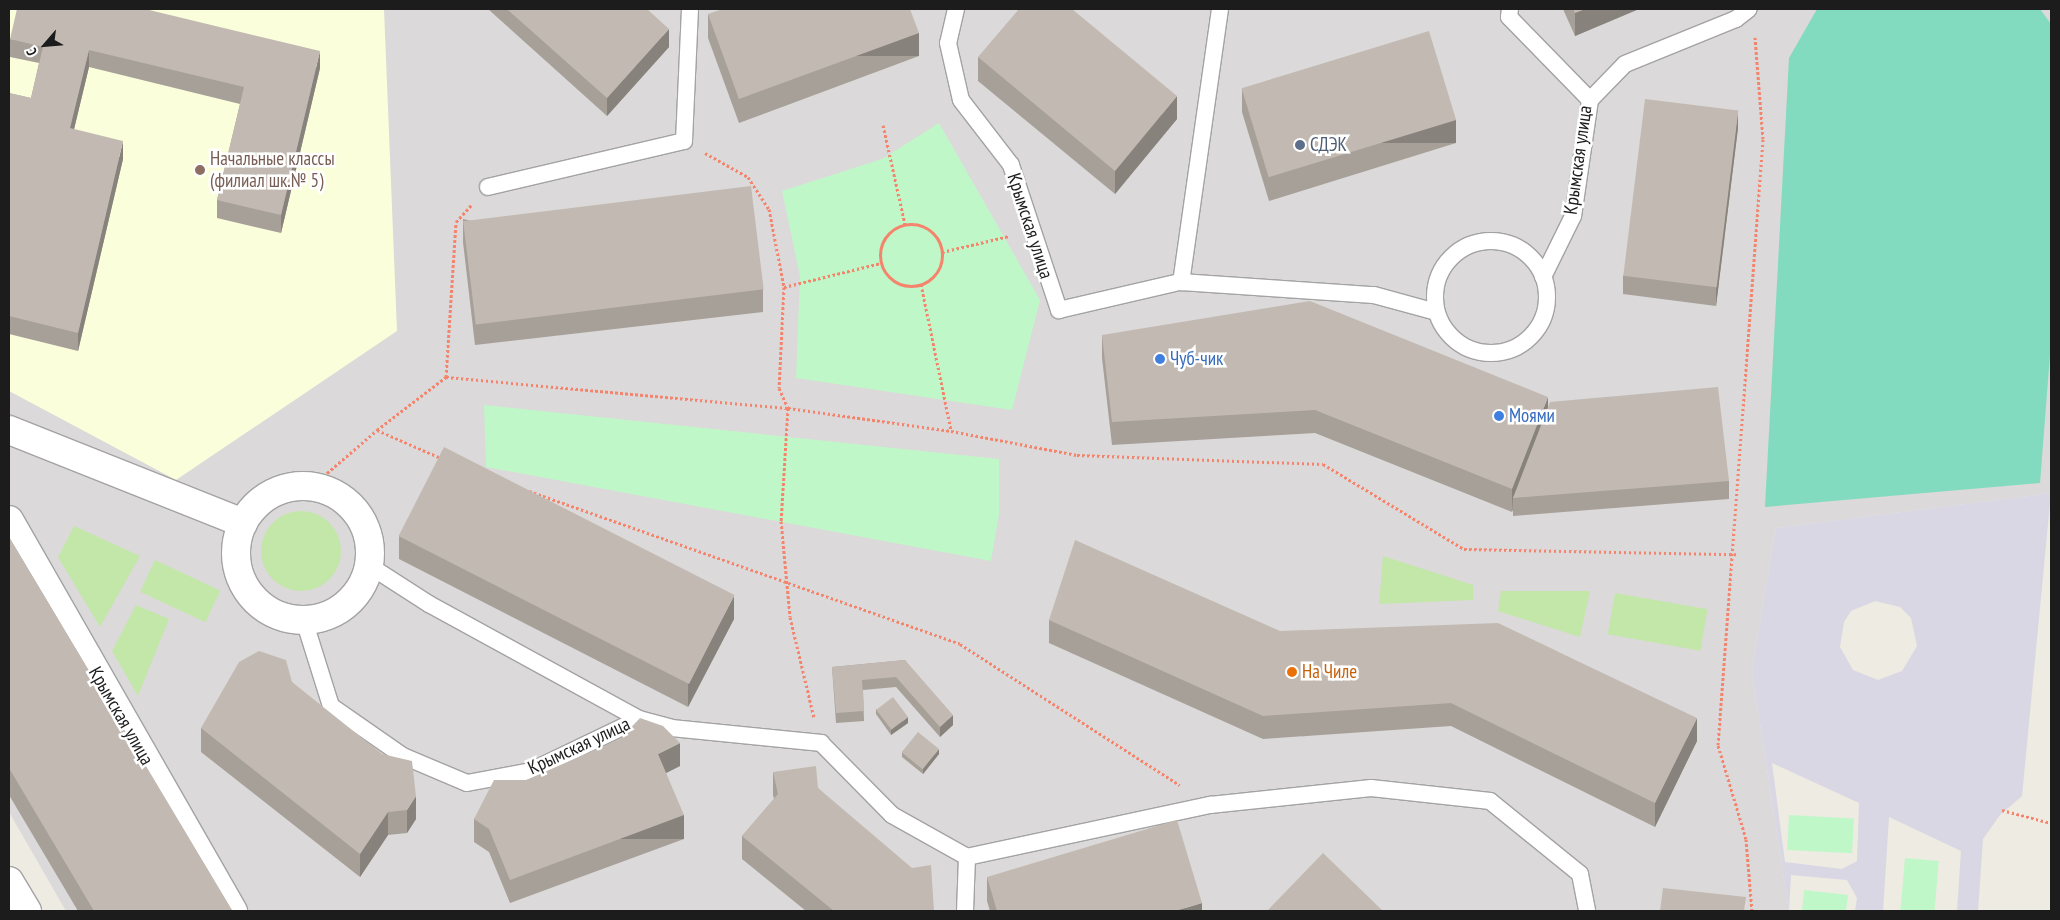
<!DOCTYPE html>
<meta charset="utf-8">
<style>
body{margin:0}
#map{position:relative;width:2060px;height:920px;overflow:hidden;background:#eeebe2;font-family:"PT Sans Narrow",sans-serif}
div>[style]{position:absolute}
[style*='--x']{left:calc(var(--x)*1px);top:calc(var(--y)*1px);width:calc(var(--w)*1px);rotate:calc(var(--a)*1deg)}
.residential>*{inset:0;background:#dbd9d9}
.education>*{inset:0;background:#fbfedb}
.grass>*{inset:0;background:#c3e7a9;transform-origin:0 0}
.round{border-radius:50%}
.park>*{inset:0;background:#c0f7c8;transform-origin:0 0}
.pitch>*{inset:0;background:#82dbbf}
.plaza>*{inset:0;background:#d8d7e3}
.path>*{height:3px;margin-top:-1.5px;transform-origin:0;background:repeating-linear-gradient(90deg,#f5846c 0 2.5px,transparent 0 5px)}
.path>.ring{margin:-1.5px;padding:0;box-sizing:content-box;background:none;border:3px solid #f5846c;border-radius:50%}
.roads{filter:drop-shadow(1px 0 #a3a3a3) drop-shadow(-1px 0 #a3a3a3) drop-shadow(0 1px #a3a3a3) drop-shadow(0 -1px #a3a3a3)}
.service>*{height:16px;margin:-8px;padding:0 8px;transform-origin:8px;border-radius:8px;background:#fff}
.service>.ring{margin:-8px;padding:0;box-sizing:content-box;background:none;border:16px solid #fff;border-radius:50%}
.minor>*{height:28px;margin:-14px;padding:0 14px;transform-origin:14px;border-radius:14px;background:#fff}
.minor>.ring{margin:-14px;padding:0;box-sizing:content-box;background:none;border:28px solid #fff;border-radius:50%}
.wall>*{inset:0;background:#a7a099}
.shaded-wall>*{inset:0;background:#88827d;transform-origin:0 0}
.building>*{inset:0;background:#c2bab2;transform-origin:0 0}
.dots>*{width:14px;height:14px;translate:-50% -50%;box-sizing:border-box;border:2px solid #fff;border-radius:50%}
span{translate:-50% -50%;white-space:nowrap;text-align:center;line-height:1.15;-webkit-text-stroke:5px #fff;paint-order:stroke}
.service-label{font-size:19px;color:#4e5e75}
.left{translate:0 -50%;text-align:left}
.education-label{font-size:19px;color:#785e54}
.street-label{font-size:19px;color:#1c1c1c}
.shop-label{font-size:19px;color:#366cbe}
.food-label{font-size:19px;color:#c56008}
.frame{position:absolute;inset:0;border:10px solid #1c1c1c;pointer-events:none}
.north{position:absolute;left:20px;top:20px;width:50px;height:50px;-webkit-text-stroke:4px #fff;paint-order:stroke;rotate:243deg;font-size:14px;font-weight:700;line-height:20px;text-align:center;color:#1c1c1c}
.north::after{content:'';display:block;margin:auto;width:18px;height:22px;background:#1c1c1c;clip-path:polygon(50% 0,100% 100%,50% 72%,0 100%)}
</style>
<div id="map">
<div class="residential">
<div style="clip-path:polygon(9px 9px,2051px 9px,2051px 493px,1776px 528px,1752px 672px,1789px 911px,66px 911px,9px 812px)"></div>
</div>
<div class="education">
<div style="clip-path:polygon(9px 9px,384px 9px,397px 331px,176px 480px,9px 391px)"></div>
</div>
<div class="grass">
<div class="round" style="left:261px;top:511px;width:80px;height:80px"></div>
<div style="clip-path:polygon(74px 526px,140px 556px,100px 627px,58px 557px)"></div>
<div style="clip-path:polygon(1383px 556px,1473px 585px,1473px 600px,1379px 604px)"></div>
<div style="left:155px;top:560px;width:72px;height:35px;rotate:25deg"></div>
<div style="clip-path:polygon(1501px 591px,1590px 591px,1580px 637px,1498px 611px)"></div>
<div style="left:1615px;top:593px;width:94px;height:42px;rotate:10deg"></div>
<div style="clip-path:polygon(136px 605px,169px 619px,138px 696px,112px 651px)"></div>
</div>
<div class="park">
<div style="clip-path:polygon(939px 123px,1040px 300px,1012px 410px,796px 378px,800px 276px,782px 191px,882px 159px)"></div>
<div style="clip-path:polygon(484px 405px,999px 459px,999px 514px,991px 561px,486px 467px)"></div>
<div style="left:1789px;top:815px;width:65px;height:35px;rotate:3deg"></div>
<div style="left:1905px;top:858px;width:34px;height:53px;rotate:5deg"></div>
<div style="clip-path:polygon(1804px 890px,1848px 895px,1846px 911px,1802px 911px)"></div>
</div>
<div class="pitch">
<div style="clip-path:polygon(1817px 9px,2040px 9px,2051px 24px,2051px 342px,2040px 483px,1765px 507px,1789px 58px)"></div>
</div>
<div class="plaza">
<div style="clip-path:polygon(evenodd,2051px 493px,2022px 796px,2000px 815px,1983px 839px,1978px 911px,1957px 911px,1961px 851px,1889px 817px,1883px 911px,1855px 911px,1857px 898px,1847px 880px,1791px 875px,1789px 911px,1752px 672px,1776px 528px,2051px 493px,1875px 601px,1900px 607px,1911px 618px,1917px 646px,1902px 671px,1878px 680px,1853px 670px,1840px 647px,1844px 622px,1851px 611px,1875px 601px,2051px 493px,1772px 763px,1859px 803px,1857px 861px,1842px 869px,1785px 862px,1772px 763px)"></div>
</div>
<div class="path">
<div style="--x:883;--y:125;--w:101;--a:77.5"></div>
<div style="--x:705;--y:153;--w:49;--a:29.2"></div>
<div style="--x:748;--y:177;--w:38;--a:57"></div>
<div style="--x:769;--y:209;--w:79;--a:79.1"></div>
<div style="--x:784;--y:287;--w:101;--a:92.8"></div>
<div style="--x:779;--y:388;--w:22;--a:66"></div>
<div style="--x:788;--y:408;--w:113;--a:93.5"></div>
<div style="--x:781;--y:521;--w:96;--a:84.6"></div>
<div style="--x:790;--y:617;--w:104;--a:76.6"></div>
<div class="ring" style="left:880px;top:224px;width:59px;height:59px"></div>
<div style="--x:942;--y:252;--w:69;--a:-13.4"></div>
<div style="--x:921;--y:284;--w:149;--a:78.4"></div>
<div style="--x:784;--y:287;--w:100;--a:-13.9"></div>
<div style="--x:446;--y:377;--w:155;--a:-86.3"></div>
<div style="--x:456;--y:222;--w:24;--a:-48"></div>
<div style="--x:377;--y:430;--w:87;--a:-37.5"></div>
<div style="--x:446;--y:377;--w:343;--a:5.2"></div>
<div style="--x:788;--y:408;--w:165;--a:8"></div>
<div style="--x:951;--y:431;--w:128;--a:10.8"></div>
<div style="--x:1077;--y:455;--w:246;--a:2.1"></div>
<div style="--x:1323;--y:464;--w:165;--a:31.1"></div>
<div style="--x:1464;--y:549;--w:272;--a:1.1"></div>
<div style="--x:312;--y:486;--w:86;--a:-40.7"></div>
<div style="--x:377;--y:430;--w:70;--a:23.6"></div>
<div style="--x:529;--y:491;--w:457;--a:19.5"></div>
<div style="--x:960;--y:644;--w:261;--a:32.7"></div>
<div style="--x:2002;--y:810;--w:51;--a:14.9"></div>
<div style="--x:1752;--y:911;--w:72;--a:-94.8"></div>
<div style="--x:1746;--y:839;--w:98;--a:-106.6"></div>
<div style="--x:1718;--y:745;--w:608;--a:-85.75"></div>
<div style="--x:1763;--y:139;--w:102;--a:-94.5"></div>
</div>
<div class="roads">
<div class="service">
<div style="--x:956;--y:9;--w:35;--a:103"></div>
<div style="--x:948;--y:43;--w:58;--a:77.2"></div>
<div style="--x:961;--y:100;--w:82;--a:52.4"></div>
<div style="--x:1011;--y:165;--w:153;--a:71.7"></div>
<div style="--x:1059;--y:310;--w:119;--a:-13.1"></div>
<div style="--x:1220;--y:9;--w:276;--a:98.1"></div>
<div style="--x:1181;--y:282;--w:193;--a:3.9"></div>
<div style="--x:1374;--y:295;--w:64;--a:15.3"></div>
<div style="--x:1510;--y:9;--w:8;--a:97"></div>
<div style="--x:1509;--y:17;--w:116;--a:45.7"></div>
<div style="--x:1590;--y:100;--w:117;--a:98.3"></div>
<div style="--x:1573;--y:216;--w:68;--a:116.2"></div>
<div style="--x:1590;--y:100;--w:50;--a:-45.8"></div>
<div style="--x:1625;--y:64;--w:120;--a:-22.1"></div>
<div style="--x:1736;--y:19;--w:16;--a:-38"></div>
<div style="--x:488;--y:187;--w:201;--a:-13.2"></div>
<div style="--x:684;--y:141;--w:132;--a:-87.4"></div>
<div class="ring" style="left:1435px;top:241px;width:96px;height:96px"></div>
<div style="--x:370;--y:566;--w:70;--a:32.8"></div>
<div style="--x:429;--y:604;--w:239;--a:28.7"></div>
<div style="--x:639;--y:719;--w:34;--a:15"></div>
<div style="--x:672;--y:728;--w:150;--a:5.7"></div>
<div style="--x:821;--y:743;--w:101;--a:45.4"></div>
<div style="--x:892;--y:815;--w:86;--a:29.2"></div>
<div style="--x:967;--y:857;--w:54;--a:92.1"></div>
<div style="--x:304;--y:620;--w:90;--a:72.6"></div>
<div style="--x:331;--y:706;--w:88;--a:34.8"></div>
<div style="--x:403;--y:756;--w:69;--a:22.9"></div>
<div style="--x:467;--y:783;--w:65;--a:-10.6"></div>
<div style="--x:531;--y:771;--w:120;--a:-25.7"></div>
<div style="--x:967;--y:857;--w:249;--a:-12.1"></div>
<div style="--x:1210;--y:805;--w:162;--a:-6"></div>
<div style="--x:1371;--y:788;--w:120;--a:6.2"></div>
<div style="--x:1490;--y:801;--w:116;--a:39"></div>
<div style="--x:1580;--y:874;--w:38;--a:79"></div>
</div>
<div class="minor">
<div style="--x:9;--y:430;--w:252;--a:21.7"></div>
<div class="ring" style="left:236px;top:486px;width:106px;height:106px"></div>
<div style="--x:9;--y:520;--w:451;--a:60.2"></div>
<div style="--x:9;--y:881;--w:35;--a:59"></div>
</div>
</div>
<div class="wall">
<div style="clip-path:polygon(488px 9px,647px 9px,669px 47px,607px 116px)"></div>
<div style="clip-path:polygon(1563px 9px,1639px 9px,1575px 36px)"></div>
<div style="clip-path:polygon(708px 14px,919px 56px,739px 123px,708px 38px)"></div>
<div style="clip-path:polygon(10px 39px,320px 68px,281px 233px,217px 218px,217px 200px,240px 104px,89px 67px,74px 129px,123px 159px,78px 351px,9px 334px,9px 93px,31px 98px,39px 63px,10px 57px)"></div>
<div style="clip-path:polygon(978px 57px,1177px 119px,1115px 194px,978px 81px)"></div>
<div style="clip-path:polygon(1242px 89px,1456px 143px,1269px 201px,1242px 112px)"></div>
<div style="clip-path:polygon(1738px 128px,1716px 306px,1623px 294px,1623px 276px)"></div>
<div style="clip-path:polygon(463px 219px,763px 289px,763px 312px,475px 345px,463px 242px)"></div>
<div style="clip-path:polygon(1102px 335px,1548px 407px,1729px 481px,1729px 499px,1513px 516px,1513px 510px,1512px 512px,1315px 433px,1112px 445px,1102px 358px)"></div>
<div style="clip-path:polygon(399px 536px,734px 619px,688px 707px,399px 559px)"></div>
<div style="clip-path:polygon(9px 537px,232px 911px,78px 911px,9px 795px)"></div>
<div style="clip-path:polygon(1049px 620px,1280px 631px,1697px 741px,1655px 827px,1451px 726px,1263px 739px,1049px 643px)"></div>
<div style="clip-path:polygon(905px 660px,953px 725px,940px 737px,896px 687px,863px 690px,864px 721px,836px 723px,832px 667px)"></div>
<div style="clip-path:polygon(292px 682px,416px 819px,407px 833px,388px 835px,360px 877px,201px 752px,201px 728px)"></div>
<div style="clip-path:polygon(876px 709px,908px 723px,891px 735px,876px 714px)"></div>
<div style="clip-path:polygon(902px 752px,939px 754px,923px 774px,902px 757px)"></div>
<div style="clip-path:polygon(680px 766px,666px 773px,684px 839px,510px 903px,489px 852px,474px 842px,474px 819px,526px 780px)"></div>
<div style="clip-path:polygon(773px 772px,818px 788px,934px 911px,806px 911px,742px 859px,742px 836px,774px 799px,773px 795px)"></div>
<div style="clip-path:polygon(987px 877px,1202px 911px,990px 911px,987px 901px)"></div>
</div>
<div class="shaded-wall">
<div style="clip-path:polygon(1585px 9px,1639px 9px,1575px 36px,1575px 13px)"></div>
<div style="clip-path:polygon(669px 29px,669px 47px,607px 116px,607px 98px)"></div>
<div style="left:919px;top:33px;width:23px;height:192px;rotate:90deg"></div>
<div style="clip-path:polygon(89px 50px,89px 67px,70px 146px,70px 128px)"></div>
<div style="clip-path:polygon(320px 51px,320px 68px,281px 233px,281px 215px)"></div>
<div style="clip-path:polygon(1177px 96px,1177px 119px,1115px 194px,1115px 171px)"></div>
<div style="clip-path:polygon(1738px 110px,1738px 128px,1716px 306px,1716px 288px)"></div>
<div style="left:1456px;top:120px;width:23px;height:195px;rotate:90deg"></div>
<div style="clip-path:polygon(123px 141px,123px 159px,78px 351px,78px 333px)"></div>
<div style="clip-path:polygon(1548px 397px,1548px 420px,1513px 498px,1512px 512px,1512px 489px)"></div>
<div style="clip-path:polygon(734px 596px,734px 619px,688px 707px,688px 684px)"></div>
<div style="clip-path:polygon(953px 715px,953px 725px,940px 737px,940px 727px)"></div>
<div style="clip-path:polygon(908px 717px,908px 723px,891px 735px,891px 730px)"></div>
<div style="clip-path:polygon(1697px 718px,1697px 741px,1655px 827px,1655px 803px)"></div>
<div style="clip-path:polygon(680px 743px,680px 766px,658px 777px,658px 754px)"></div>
<div style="clip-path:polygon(939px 749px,939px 754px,923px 774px,923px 768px)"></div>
<div style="clip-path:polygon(416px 796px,416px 819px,407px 833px,407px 810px)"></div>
<div style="clip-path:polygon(388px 812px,388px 835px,360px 877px,360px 854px)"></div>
<div style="left:684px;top:815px;width:24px;height:186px;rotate:90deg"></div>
<div style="clip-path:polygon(1202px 903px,1202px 911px,1175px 911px)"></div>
</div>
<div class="building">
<div style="clip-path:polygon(17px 9px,145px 9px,320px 51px,281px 215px,217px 200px,244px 87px,89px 50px,70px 128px,123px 141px,78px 333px,9px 316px,9px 93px,31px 98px,43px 47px,10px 39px)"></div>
<div style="clip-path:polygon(507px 9px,647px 9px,669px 29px,607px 98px)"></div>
<div style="clip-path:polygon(723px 9px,910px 9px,919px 33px,739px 99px,708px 14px)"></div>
<div style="clip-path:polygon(1019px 9px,1072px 9px,1177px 96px,1115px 171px,978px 57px)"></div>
<div style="clip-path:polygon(1573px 9px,1585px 9px,1575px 13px)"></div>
<div style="left:1429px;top:31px;width:93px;height:196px;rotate:73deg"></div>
<div style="left:1645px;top:99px;width:94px;height:178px;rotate:7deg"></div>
<div style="left:751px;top:186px;width:104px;height:290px;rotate:83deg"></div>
<div style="clip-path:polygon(1310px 301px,1548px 397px,1512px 489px,1315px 410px,1112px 422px,1102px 335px)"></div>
<div style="clip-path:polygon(1718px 387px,1729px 481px,1513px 498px,1550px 402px)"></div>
<div style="left:444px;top:447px;width:326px;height:100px;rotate:27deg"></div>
<div style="clip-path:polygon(9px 537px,232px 910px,231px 911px,94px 911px,9px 768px)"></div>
<div style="clip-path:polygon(1075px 540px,1280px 631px,1498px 623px,1697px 718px,1655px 803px,1451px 703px,1263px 716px,1049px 620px)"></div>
<div style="clip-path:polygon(259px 651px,286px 660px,292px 682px,382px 754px,412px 761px,416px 796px,407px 810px,388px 812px,360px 854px,201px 728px,239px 662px)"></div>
<div style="clip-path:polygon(905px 660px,953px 715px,940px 727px,896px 677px,862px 680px,864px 711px,836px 713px,832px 667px)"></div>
<div style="left:893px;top:697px;width:25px;height:21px;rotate:53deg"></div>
<div style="clip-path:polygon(640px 718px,663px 726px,680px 743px,658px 754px,684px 815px,510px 880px,489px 829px,474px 819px,494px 780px,526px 780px,620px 739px)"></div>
<div style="left:918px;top:732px;width:27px;height:26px;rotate:39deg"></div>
<div style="clip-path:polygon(816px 766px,818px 788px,912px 868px,931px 865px,934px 911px,834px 911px,742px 836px,778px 794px,773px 772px)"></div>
<div style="clip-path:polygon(1177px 820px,1202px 903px,1175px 911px,997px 911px,987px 877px)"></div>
<div style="clip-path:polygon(1323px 853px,1383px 911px,1267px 911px)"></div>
<div style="clip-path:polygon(1663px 888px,1746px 897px,1744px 911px,1660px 911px)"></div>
</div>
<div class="dots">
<div style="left:1300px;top:145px;background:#5c6f8a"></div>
<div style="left:200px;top:170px;background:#8d6e63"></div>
<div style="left:1160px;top:359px;background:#3f7fe0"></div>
<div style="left:1499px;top:416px;background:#3f7fe0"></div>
<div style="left:1292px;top:672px;background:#e8710a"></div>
</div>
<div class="service-label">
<span class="left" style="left:1310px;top:145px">СДЭК</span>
</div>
<div class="education-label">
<span class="left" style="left:210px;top:170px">Начальные классы<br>(филиал шк.№ 5)</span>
</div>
<div class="street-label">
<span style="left:1578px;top:160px;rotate:-82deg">Крымская улица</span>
<span style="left:1030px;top:226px;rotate:72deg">Крымская улица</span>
<span style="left:121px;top:716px;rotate:60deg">Крымская улица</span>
<span style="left:579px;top:746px;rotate:-25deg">Крымская улица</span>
</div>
<div class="shop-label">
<span class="left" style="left:1170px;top:359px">Чуб-чик</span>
<span class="left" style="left:1509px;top:416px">Моями</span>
</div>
<div class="food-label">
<span class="left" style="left:1302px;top:672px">На Чиле</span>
</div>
<div class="frame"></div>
<div class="north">С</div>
</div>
